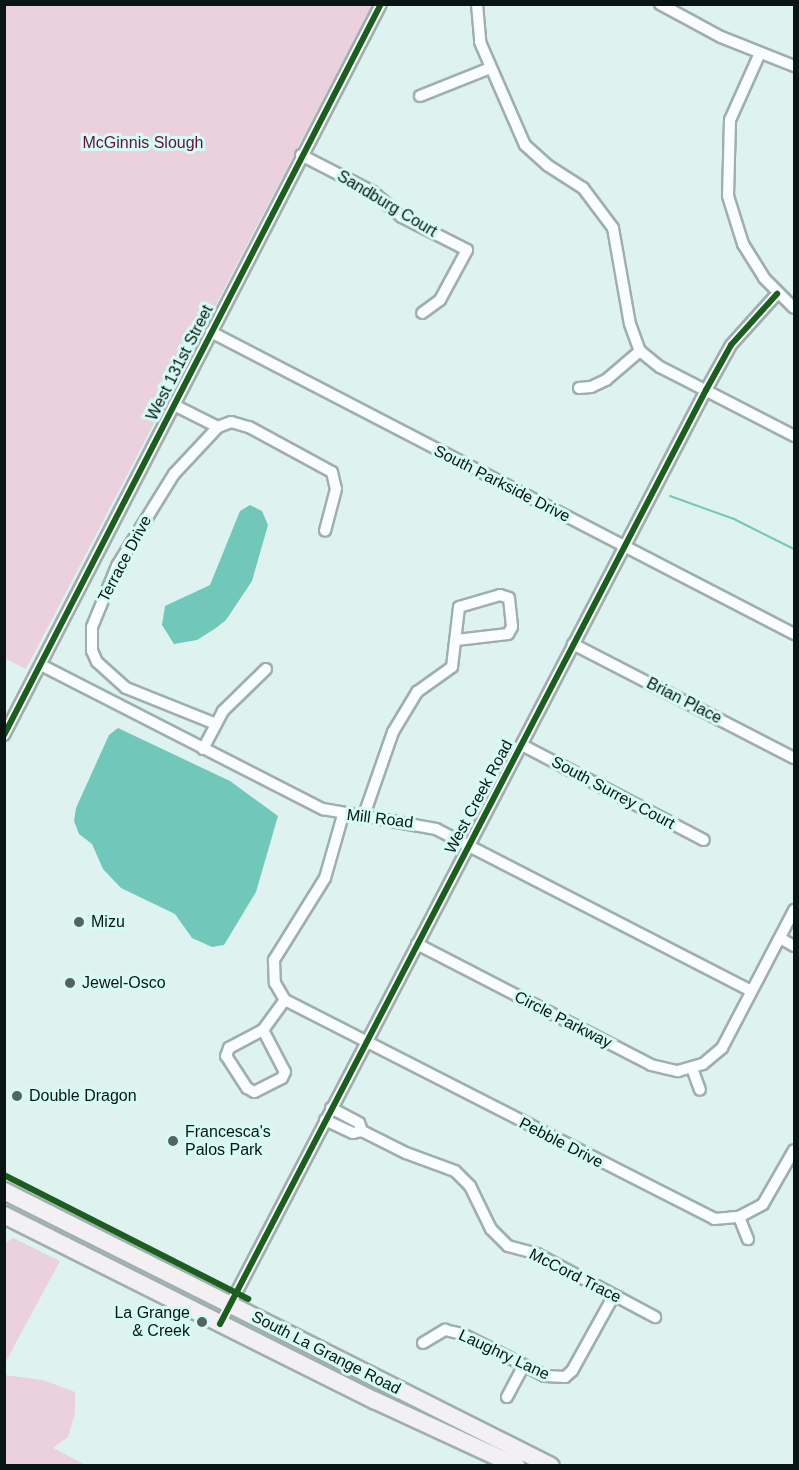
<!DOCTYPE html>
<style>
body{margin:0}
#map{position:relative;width:799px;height:1470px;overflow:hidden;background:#def3ef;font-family:Arial,sans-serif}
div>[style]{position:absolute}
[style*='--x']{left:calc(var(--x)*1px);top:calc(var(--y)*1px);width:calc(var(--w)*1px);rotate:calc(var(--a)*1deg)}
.green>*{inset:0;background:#ebd1dd}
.water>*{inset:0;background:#72c7bb}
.stream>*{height:2px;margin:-1px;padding:0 1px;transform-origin:1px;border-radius:1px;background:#72c7bb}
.roads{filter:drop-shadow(2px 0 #9fafac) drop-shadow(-2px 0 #9fafac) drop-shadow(0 2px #9fafac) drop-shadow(0 -2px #9fafac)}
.minor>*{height:10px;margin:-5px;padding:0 5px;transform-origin:5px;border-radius:5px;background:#fafdfd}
.highway>*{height:16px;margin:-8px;padding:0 8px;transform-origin:8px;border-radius:8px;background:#f2f0f2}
.cycleway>*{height:6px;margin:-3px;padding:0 3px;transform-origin:3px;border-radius:3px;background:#1b5e20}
.dots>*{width:16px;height:16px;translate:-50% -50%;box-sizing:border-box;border:3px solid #d6fbf4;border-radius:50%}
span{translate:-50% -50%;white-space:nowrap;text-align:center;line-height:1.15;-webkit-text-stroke:6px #d6fbf4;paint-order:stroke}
.park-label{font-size:16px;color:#660f3f}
.street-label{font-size:16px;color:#081513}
.poi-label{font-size:16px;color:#081513}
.left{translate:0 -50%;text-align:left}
.right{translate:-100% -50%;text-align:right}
.frame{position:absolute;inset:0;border:6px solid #081513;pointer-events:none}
</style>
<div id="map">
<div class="green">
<div style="clip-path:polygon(4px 5px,372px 5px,26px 669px,4px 658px)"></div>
<div style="clip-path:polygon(13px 1238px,60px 1261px,5px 1363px,5px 1375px,43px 1380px,75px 1392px,75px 1413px,68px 1437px,53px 1448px,86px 1465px,5px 1465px,4px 1244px)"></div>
</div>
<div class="water">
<div style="clip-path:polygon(250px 505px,262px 511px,268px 525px,252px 581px,226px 620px,216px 628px,197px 640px,174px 644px,162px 625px,165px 606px,210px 585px,240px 511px)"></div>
<div style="clip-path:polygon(118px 728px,230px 781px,278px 816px,256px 892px,224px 945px,212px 947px,192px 938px,175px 914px,121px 888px,103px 869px,92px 844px,79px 834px,74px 821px,76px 808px,109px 735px)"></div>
</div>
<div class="stream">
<div style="--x:670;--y:496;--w:68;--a:19.8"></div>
<div style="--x:734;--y:519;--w:67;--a:26.6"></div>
</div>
<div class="roads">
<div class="minor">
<div style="--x:477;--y:4;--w:38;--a:85"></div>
<div style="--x:480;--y:42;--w:112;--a:66.4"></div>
<div style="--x:525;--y:145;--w:30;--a:42"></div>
<div style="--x:547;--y:165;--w:43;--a:32.6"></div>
<div style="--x:583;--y:188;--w:50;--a:53.1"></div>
<div style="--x:613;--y:228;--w:97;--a:80"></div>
<div style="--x:630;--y:324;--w:29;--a:70"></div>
<div style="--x:640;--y:351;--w:26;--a:39"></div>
<div style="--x:660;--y:367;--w:151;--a:27.2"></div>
<div style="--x:660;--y:4;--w:69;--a:28.4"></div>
<div style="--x:721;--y:37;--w:79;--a:21.7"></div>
<div style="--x:760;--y:53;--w:73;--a:114.1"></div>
<div style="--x:730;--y:120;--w:76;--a:91.5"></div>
<div style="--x:728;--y:196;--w:50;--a:72.6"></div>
<div style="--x:743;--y:244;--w:40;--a:58"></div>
<div style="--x:764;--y:278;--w:42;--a:45"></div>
<div style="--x:420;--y:96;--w:75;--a:-21.8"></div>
<div style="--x:301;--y:155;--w:81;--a:27.2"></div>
<div style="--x:373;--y:192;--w:38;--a:41"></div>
<div style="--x:402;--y:217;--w:73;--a:26.9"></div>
<div style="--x:467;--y:250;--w:57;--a:118.4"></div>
<div style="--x:440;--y:300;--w:22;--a:144"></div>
<div style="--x:211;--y:332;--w:657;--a:27.38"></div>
<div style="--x:579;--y:388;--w:12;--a:-5"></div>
<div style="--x:591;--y:387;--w:17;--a:-25"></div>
<div style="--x:606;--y:380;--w:45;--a:-40.5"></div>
<div style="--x:174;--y:405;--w:49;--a:26.6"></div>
<div style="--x:573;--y:644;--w:249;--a:27.3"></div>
<div style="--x:41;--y:665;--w:317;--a:27.1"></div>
<div style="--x:323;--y:809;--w:115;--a:10"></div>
<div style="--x:436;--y:829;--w:354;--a:27.2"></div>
<div style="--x:216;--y:724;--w:97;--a:-158.2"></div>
<div style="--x:126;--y:688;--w:39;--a:-138"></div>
<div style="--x:97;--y:662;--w:12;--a:-114"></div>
<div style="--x:92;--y:651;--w:24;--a:-90"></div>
<div style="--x:92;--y:627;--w:66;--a:-67.7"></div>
<div style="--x:117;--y:566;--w:108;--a:-58.2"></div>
<div style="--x:174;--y:474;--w:64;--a:-46.9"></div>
<div style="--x:218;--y:427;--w:14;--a:-21"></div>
<div style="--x:231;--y:422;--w:19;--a:16"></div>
<div style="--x:249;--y:427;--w:94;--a:28.5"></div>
<div style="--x:332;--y:472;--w:17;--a:77"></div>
<div style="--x:336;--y:489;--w:43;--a:104.7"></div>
<div style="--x:4;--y:735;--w:822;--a:-62.72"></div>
<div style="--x:522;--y:745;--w:205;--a:27.6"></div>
<div style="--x:203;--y:749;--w:43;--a:-62.2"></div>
<div style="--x:223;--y:711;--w:60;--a:-44.3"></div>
<div style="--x:343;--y:815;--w:66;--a:105.9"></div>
<div style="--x:325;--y:878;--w:97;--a:121.9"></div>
<div style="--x:274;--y:960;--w:23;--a:88"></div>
<div style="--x:275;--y:983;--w:20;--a:60"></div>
<div style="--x:285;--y:1000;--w:482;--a:27"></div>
<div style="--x:714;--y:1219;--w:25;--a:-5"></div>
<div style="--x:739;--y:1217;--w:27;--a:-28"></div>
<div style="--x:763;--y:1204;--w:62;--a:-60.1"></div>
<div style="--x:363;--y:818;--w:91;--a:-70.8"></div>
<div style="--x:393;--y:732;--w:47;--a:-59"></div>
<div style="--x:417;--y:692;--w:43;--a:-35.5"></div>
<div style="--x:452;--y:667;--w:60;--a:-83.3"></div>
<div style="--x:459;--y:607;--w:43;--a:-16.3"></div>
<div style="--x:500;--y:595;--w:9;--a:18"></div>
<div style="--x:509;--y:598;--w:29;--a:84"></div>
<div style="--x:512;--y:627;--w:8;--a:120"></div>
<div style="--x:508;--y:634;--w:52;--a:173.4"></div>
<div style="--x:780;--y:938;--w:16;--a:30"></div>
<div style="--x:417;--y:944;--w:263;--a:27.3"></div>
<div style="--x:651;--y:1065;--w:28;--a:13"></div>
<div style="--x:678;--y:1071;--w:26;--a:-16"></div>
<div style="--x:703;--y:1064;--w:25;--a:-40"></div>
<div style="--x:722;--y:1048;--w:156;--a:-62.4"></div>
<div style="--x:263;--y:1030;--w:47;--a:62.4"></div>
<div style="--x:285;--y:1072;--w:7;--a:117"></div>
<div style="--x:282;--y:1078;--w:31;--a:153"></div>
<div style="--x:254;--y:1092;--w:8;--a:-150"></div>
<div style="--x:247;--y:1088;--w:38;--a:-123"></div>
<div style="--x:226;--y:1056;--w:9;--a:-69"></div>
<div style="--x:229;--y:1048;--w:38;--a:-28"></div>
<div style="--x:263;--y:1030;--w:37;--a:-54"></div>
<div style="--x:692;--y:1068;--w:23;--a:70"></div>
<div style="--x:331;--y:1108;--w:32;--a:28"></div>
<div style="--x:359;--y:1123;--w:9;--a:69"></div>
<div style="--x:362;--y:1131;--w:49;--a:26.6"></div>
<div style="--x:406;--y:1153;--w:52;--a:20.2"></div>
<div style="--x:455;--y:1171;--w:21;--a:45"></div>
<div style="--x:470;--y:1186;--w:48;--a:64"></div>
<div style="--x:491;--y:1229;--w:24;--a:45"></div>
<div style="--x:508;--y:1246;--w:30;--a:15"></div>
<div style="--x:537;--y:1254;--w:134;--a:28.1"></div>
<div style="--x:325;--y:1120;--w:31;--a:25"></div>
<div style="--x:353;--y:1133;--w:9;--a:-13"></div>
<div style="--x:739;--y:1217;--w:24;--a:68"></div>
<div style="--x:220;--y:1324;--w:1053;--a:-62.51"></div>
<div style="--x:706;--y:390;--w:51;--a:-60.9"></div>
<div style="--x:731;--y:345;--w:69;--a:-48"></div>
<div style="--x:423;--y:1343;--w:26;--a:-31"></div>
<div style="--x:445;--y:1330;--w:17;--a:13"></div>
<div style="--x:462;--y:1334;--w:93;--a:26.8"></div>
<div style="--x:545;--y:1376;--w:20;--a:3"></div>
<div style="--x:565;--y:1377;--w:9;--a:-41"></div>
<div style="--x:572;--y:1371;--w:85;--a:-61"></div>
<div style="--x:507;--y:1397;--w:36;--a:-62"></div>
</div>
<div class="highway">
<div style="--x:4;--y:1191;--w:612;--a:26.69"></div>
<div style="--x:4;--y:1215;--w:414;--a:26.6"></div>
<div style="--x:374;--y:1400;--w:157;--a:24.8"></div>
</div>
</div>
<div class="cycleway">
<div style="--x:4;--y:735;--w:822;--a:-62.72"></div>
<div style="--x:4;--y:1175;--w:274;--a:26.9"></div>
<div style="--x:220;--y:1324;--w:1053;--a:-62.51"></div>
<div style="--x:706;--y:390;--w:51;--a:-60.9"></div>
<div style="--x:731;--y:345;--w:69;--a:-48"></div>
</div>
<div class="dots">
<div style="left:79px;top:922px;background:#536360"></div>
<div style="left:70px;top:983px;background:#536360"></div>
<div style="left:17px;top:1096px;background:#536360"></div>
<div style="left:173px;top:1141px;background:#536360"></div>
<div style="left:202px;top:1322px;background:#536360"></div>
</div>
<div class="park-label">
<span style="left:143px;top:143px">McGinnis Slough</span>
</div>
<div class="street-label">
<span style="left:387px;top:204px;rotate:31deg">Sandburg Court</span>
<span style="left:180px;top:363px;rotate:-63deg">West 131st Street</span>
<span style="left:502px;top:484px;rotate:27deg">South Parkside Drive</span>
<span style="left:125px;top:559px;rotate:-62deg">Terrace Drive</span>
<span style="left:684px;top:701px;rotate:27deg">Brian Place</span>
<span style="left:613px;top:793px;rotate:28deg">South Surrey Court</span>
<span style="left:479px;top:797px;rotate:-62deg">West Creek Road</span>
<span style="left:380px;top:819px;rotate:7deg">Mill Road</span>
<span style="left:563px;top:1020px;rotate:27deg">Circle Parkway</span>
<span style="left:561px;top:1143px;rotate:27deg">Pebble Drive</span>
<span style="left:575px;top:1276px;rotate:27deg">McCord Trace</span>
<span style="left:326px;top:1353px;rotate:27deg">South La Grange Road</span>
<span style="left:504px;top:1355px;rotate:25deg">Laughry Lane</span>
</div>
<div class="poi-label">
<span class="left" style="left:91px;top:922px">Mizu</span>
<span class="left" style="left:82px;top:983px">Jewel-Osco</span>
<span class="left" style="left:29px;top:1096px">Double Dragon</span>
<span class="left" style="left:185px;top:1141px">Francesca's<br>Palos Park</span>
<span class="right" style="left:190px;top:1322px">La Grange<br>&amp; Creek</span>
</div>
<div class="frame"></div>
</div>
